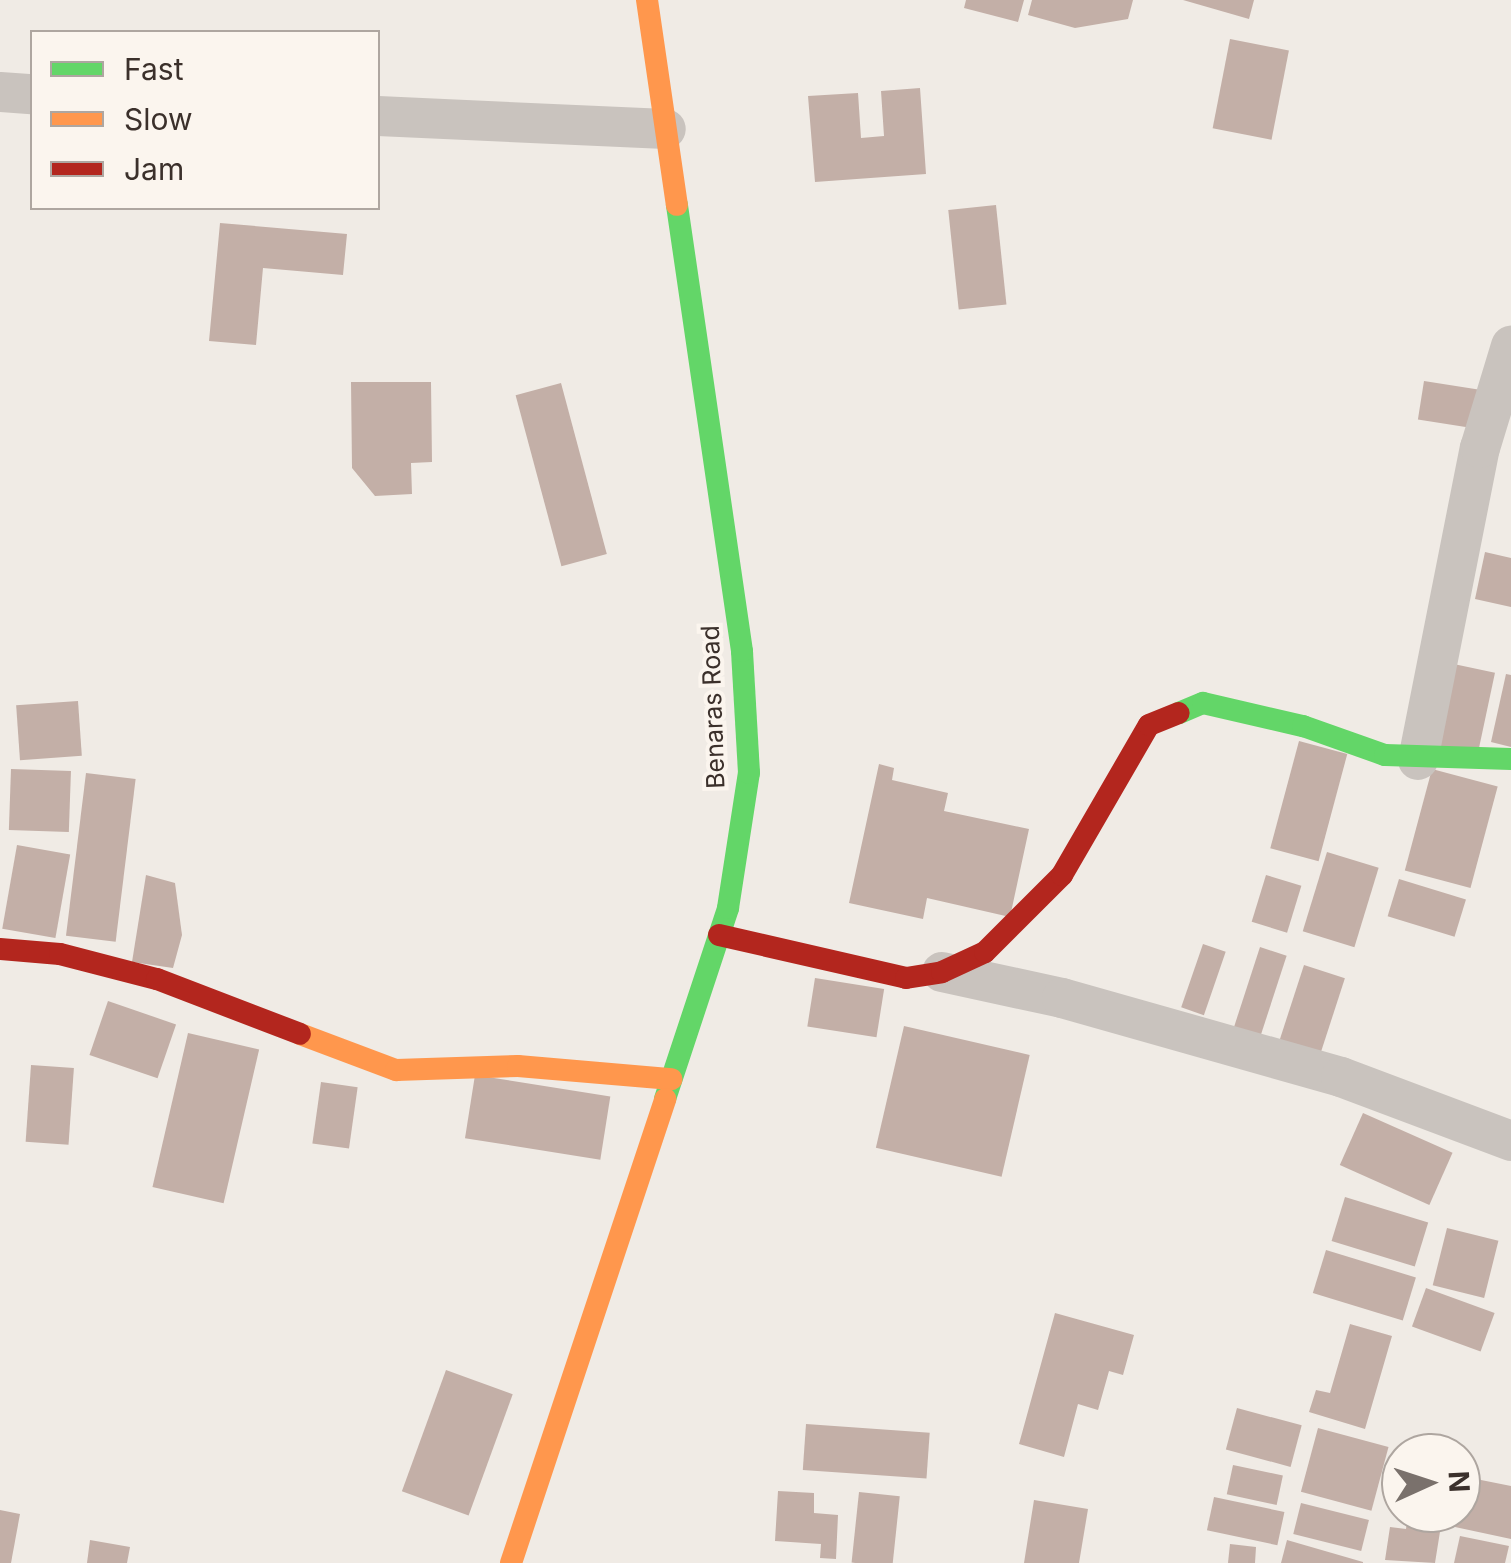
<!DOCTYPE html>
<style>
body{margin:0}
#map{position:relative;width:1511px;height:1563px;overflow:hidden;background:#f0ebe5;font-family:Inter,sans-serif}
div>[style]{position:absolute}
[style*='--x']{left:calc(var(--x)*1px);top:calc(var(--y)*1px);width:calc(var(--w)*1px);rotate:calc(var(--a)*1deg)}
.building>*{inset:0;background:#c3afa7;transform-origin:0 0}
.street>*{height:40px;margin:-20px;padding:0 20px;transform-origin:20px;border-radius:20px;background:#c9c3be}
.fast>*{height:22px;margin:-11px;padding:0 11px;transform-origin:11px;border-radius:11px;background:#63d668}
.slow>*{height:22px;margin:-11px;padding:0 11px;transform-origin:11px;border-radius:11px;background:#ff974d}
.jam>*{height:22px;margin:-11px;padding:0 11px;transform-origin:11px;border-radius:11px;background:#b3261e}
span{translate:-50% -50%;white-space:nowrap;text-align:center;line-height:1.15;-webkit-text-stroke:8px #fbf5ee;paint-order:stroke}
.street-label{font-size:25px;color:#3b302b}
.legend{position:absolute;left:30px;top:30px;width:350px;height:180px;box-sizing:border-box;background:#fbf5ee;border:2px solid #aea6a0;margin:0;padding:12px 18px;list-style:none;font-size:30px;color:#3b302b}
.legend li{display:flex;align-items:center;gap:20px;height:50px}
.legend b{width:50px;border:2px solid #aea6a0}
.north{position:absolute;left:1381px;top:1433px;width:100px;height:100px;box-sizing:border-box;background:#fbf5ee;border:2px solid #aea6a0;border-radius:50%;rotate:87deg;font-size:28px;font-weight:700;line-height:40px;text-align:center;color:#3b302b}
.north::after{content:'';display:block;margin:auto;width:35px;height:45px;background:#7a716c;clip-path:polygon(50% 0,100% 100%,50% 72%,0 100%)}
</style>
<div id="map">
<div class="building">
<div style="clip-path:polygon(966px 0,1024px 0,1018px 22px,964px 8px)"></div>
<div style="clip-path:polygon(1032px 0,1133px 0,1128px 19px,1075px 28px,1028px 15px)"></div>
<div style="clip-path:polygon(1183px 0,1254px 0,1249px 19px)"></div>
<div style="left:1230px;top:39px;width:60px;height:91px;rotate:11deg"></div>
<div style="clip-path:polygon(920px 88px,926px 174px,815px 182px,808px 96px,858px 93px,861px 138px,884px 136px,881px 91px)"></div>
<div style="left:996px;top:205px;width:100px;height:48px;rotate:84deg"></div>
<div style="clip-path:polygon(220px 223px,347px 234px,343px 275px,263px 268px,256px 345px,209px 341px)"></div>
<div style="left:1424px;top:381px;width:58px;height:39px;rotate:9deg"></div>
<div style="clip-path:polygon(351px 382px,431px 382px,432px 462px,411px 463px,412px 494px,375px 496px,352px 468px)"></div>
<div style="left:561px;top:383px;width:177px;height:47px;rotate:75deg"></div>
<div style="clip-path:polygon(1485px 552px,1511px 558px,1511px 607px,1475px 599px)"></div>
<div style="left:1449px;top:663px;width:47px;height:86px;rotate:12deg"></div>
<div style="clip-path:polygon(1506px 674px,1511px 675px,1511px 747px,1491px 742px)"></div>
<div style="left:78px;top:701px;width:55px;height:62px;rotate:86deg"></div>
<div style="left:1299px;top:741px;width:50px;height:111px;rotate:15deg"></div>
<div style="clip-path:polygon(879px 764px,894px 768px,892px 780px,948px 793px,944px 811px,1029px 829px,1010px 917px,927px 898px,923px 919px,849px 903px)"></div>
<div style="left:11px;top:769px;width:60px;height:61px;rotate:2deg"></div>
<div style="left:1432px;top:769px;width:68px;height:105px;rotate:15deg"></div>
<div style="left:86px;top:773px;width:50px;height:164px;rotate:7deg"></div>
<div style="left:17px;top:845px;width:54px;height:85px;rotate:10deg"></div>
<div style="left:1327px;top:852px;width:54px;height:83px;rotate:17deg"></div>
<div style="clip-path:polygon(146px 875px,175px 883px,182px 935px,173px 968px,132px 962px)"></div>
<div style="left:1266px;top:875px;width:37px;height:49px;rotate:17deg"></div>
<div style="left:1399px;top:879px;width:70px;height:39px;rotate:17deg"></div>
<div style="left:1203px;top:944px;width:24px;height:67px;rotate:19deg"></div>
<div style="left:1260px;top:947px;width:28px;height:93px;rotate:18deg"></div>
<div style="left:1304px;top:965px;width:43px;height:88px;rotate:18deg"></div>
<div style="left:815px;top:978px;width:70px;height:49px;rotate:9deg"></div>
<div style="left:108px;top:1001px;width:72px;height:57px;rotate:19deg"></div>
<div style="left:904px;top:1026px;width:129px;height:125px;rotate:13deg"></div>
<div style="left:188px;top:1033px;width:73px;height:158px;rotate:13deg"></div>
<div style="left:31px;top:1065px;width:43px;height:77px;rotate:4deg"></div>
<div style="left:475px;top:1075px;width:137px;height:64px;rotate:9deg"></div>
<div style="left:321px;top:1082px;width:37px;height:62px;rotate:8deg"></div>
<div style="left:1363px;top:1113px;width:98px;height:57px;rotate:24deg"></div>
<div style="left:1345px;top:1197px;width:87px;height:46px;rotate:17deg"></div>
<div style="left:1447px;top:1228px;width:53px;height:59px;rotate:14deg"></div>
<div style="left:1326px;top:1250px;width:94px;height:45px;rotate:17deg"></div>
<div style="left:1426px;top:1288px;width:73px;height:41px;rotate:20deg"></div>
<div style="clip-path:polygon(1055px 1313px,1134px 1335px,1123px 1375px,1109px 1371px,1098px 1410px,1078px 1404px,1064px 1457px,1019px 1444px)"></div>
<div style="clip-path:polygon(1350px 1324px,1392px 1336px,1365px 1429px,1309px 1412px,1316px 1390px,1330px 1393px)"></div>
<div style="left:446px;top:1370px;width:71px;height:129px;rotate:20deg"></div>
<div style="left:1237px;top:1408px;width:67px;height:43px;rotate:15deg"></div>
<div style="left:806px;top:1424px;width:124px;height:46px;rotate:4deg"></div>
<div style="left:1318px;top:1428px;width:73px;height:66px;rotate:15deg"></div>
<div style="left:1233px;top:1465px;width:51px;height:30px;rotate:12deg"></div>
<div style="clip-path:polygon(1466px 1477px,1511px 1486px,1511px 1539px,1455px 1527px)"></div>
<div style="clip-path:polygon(778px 1491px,814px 1493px,814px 1513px,838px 1515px,836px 1559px,820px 1558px,821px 1544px,775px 1541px)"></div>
<div style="left:859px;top:1492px;width:41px;height:71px;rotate:6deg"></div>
<div style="left:1214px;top:1497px;width:72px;height:34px;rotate:12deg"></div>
<div style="clip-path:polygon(1034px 1500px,1088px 1509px,1079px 1563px,1024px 1563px)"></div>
<div style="left:1301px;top:1503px;width:70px;height:32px;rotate:14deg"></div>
<div style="clip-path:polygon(0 1510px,20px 1514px,11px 1563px,0 1563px)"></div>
<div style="clip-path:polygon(1408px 1513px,1443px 1513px,1435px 1563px,1385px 1560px,1390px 1527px,1406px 1529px)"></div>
<div style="clip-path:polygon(1460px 1536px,1509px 1546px,1505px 1563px,1454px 1563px)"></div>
<div style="clip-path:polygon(90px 1540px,130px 1547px,127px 1563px,87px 1563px)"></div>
<div style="clip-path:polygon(1287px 1540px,1363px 1562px,1363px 1563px,1281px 1563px)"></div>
<div style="clip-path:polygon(1230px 1544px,1256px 1547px,1255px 1563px,1228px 1563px)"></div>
</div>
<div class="street">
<div style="--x:0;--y:92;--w:32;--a:4"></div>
<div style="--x:378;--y:116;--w:288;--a:2.6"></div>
<div style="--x:1418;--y:760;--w:318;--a:-78.8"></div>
<div style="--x:1480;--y:448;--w:107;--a:-73.1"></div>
<div style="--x:942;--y:972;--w:123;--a:12.2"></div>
<div style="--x:1062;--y:998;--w:290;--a:15.8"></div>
<div style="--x:1341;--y:1077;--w:182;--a:20.6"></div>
</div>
<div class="fast">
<div style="--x:1179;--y:713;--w:26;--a:-23"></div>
<div style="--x:1203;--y:703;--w:103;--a:13"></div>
<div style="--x:1303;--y:726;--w:87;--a:19.5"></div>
<div style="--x:1385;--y:755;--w:126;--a:1.8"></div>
<div style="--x:665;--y:1099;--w:201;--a:-71.7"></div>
<div style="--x:728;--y:908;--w:137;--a:-81.2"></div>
<div style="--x:749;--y:773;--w:122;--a:-93.3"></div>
<div style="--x:742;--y:651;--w:451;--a:-98.3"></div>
</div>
<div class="slow">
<div style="--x:647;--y:0;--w:207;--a:81.7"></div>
<div style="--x:300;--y:1034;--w:103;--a:20.6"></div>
<div style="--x:396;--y:1070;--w:122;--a:-1.9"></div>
<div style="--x:518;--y:1066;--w:154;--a:4.9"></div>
<div style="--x:511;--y:1563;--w:489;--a:-71.6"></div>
</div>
<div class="jam">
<div style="--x:719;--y:935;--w:192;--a:12.9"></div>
<div style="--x:906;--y:978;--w:36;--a:-9"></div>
<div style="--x:942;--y:972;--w:47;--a:-24.9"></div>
<div style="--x:985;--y:952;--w:109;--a:-45"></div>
<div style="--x:1062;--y:875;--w:173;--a:-59.9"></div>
<div style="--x:1149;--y:725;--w:32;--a:-22"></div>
<div style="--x:0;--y:949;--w:60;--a:4.8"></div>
<div style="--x:60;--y:954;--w:100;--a:14.5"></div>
<div style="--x:157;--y:979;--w:153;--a:21"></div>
</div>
<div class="street-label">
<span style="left:713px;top:707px;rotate:-92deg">Benaras Road</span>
</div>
<ul class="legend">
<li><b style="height:12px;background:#63d668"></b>Fast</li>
<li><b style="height:12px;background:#ff974d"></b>Slow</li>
<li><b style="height:12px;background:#b3261e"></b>Jam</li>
</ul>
<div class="north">N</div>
</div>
